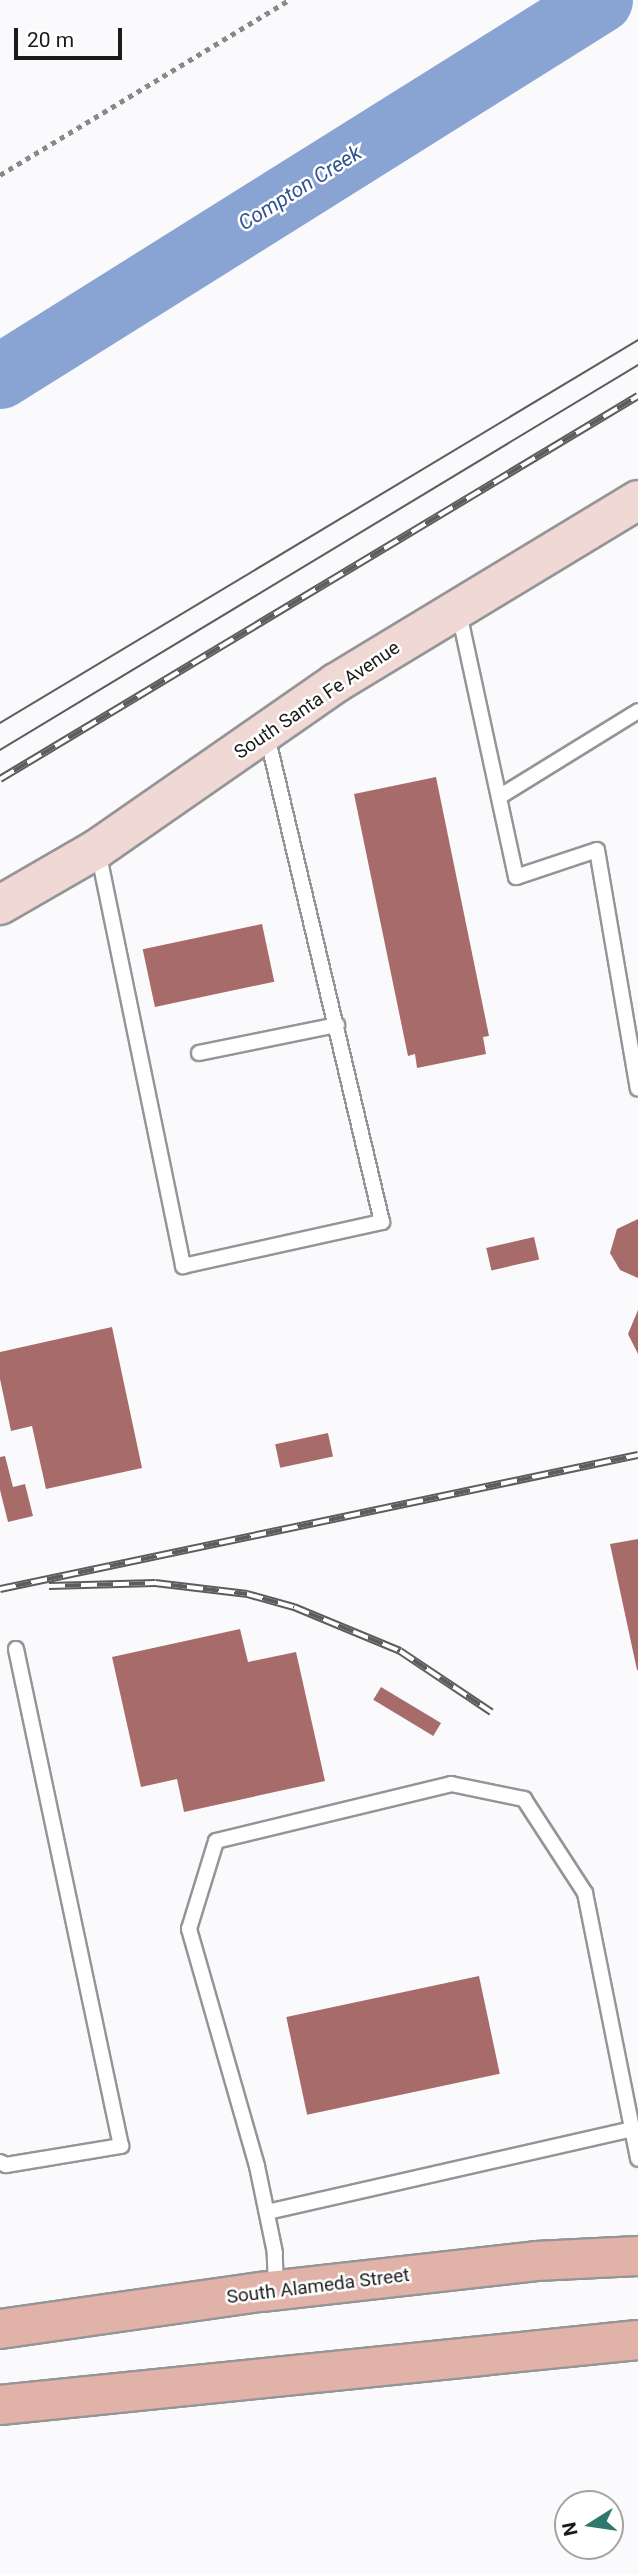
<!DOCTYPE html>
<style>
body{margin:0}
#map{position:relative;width:638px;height:2574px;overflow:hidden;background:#fafafc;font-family:Roboto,sans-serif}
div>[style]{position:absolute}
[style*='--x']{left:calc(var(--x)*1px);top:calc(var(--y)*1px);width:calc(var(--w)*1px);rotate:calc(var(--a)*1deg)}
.river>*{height:65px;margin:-32.5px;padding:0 32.5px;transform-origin:32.5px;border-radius:32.5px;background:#89a3d3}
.building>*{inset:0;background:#a76c69;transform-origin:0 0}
.path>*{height:4.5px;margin-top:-2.25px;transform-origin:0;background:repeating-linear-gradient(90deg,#89898a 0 5px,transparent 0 10px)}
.roads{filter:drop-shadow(2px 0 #959597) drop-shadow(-2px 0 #959597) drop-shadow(0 2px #959597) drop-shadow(0 -2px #959597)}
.service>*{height:14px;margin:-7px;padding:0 7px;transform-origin:7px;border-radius:7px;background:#fff}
.secondary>*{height:38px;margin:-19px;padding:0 19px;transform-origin:19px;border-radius:19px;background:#f0d8d4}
.primary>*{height:38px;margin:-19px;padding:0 19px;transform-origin:19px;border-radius:19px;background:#e0b2a8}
.tram>*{height:2px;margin:-1px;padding:0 1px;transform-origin:1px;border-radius:1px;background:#5d5d5e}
.rail>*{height:8px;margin-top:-4px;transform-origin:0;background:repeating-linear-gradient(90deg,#fff 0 16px,#5d5d5e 0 32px);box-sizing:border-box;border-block:2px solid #5d5d5e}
span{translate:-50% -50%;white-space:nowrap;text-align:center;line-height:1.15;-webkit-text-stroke:5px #fff;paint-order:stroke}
.street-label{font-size:19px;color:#1b1b1c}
.water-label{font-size:21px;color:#345491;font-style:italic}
.north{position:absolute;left:554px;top:2490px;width:70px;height:70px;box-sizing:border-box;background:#fff;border:2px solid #a4a4a4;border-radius:50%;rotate:258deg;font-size:19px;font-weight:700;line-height:28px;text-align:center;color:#1b1b1c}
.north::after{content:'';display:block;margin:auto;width:24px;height:32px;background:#30776e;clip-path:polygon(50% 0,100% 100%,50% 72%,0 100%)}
.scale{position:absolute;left:14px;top:28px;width:108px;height:32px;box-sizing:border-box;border:4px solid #1b1b1c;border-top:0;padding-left:9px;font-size:21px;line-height:24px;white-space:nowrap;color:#1b1b1c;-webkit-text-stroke:5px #fff;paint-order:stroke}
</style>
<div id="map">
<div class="river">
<div style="--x:0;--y:376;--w:708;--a:-32.07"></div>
</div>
<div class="building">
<div style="clip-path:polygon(436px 777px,489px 1036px,483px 1037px,486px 1054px,417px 1068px,415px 1054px,408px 1056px,354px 794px)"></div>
<div style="left:262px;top:924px;width:59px;height:122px;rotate:78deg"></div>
<div style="clip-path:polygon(638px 1219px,638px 1278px,620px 1270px,610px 1253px,617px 1229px)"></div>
<div style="left:534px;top:1237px;width:23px;height:49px;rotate:77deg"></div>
<div style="clip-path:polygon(638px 1310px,638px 1354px,628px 1334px)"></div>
<div style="clip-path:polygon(112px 1327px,142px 1468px,46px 1489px,32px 1426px,11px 1431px,0 1379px,0 1352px)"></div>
<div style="left:328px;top:1433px;width:24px;height:54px;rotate:78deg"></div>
<div style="clip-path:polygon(5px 1456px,13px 1487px,25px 1484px,33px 1516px,8px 1522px,0 1490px,0 1457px)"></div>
<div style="clip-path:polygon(638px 1539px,638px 1670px,637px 1670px,610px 1544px)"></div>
<div style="clip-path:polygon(240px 1629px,248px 1662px,296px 1652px,325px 1781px,184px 1812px,177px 1779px,141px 1787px,112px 1657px)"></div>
<div style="left:381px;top:1687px;width:70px;height:15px;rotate:31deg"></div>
<div style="left:479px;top:1976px;width:100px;height:197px;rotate:78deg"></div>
</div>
<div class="path">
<div style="--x:0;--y:175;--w:338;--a:-31.2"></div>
</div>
<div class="roads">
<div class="service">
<div style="--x:459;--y:613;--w:270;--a:77.8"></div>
<div style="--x:516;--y:877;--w:85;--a:-18.4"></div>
<div style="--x:597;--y:850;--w:242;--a:80.3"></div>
<div style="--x:499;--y:797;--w:163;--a:-31.7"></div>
<div style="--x:98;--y:851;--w:424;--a:78.4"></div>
<div style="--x:183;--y:1266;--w:204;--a:-12.5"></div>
<div style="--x:382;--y:1222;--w:499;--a:-103.3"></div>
<div style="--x:199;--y:1053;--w:141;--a:-11.5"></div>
<div style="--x:0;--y:2162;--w:7;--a:27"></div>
<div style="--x:6;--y:2165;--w:117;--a:-9.4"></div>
<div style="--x:121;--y:2146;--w:508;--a:-101.93"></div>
<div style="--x:267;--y:2212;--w:374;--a:-12.8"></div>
<div style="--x:276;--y:2290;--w:37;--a:-92"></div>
<div style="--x:275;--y:2253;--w:89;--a:-101.7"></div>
<div style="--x:257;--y:2166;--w:247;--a:-106"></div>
<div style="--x:189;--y:1929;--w:92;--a:-72.9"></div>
<div style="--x:216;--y:1841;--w:242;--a:-13.6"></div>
<div style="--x:451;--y:1784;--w:75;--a:11.6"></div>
<div style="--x:524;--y:1799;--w:112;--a:57"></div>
<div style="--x:585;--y:1893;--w:271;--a:78.7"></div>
</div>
<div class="secondary">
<div style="--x:0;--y:905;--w:112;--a:-30"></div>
<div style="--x:97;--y:849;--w:291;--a:-34.8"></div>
<div style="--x:336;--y:683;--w:353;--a:-31.2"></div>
</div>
<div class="primary">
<div style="--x:0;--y:2329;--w:264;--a:-8.1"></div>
<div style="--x:261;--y:2292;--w:277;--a:-6.4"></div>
<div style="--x:536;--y:2261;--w:102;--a:-2.8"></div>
<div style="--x:0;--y:2405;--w:641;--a:-5.82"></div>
</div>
</div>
<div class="tram">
<div style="--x:0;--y:723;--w:744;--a:-30.98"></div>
<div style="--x:0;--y:750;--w:745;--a:-31.11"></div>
</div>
<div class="rail">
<div style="--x:0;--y:779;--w:744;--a:-30.98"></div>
<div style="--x:49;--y:1586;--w:106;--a:-1.6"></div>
<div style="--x:155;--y:1583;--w:93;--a:6.8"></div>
<div style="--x:247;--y:1594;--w:49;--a:15.5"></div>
<div style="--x:294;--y:1607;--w:115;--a:22.5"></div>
<div style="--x:400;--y:1651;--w:110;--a:33.8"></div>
<div style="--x:0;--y:1589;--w:652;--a:-11.86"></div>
</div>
<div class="street-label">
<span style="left:317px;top:700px;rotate:-34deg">South Santa Fe Avenue</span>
<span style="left:318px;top:2286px;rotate:-7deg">South Alameda Street</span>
</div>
<div class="water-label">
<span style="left:300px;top:188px;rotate:-32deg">Compton Creek</span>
</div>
<div class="north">N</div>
<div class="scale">20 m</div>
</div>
